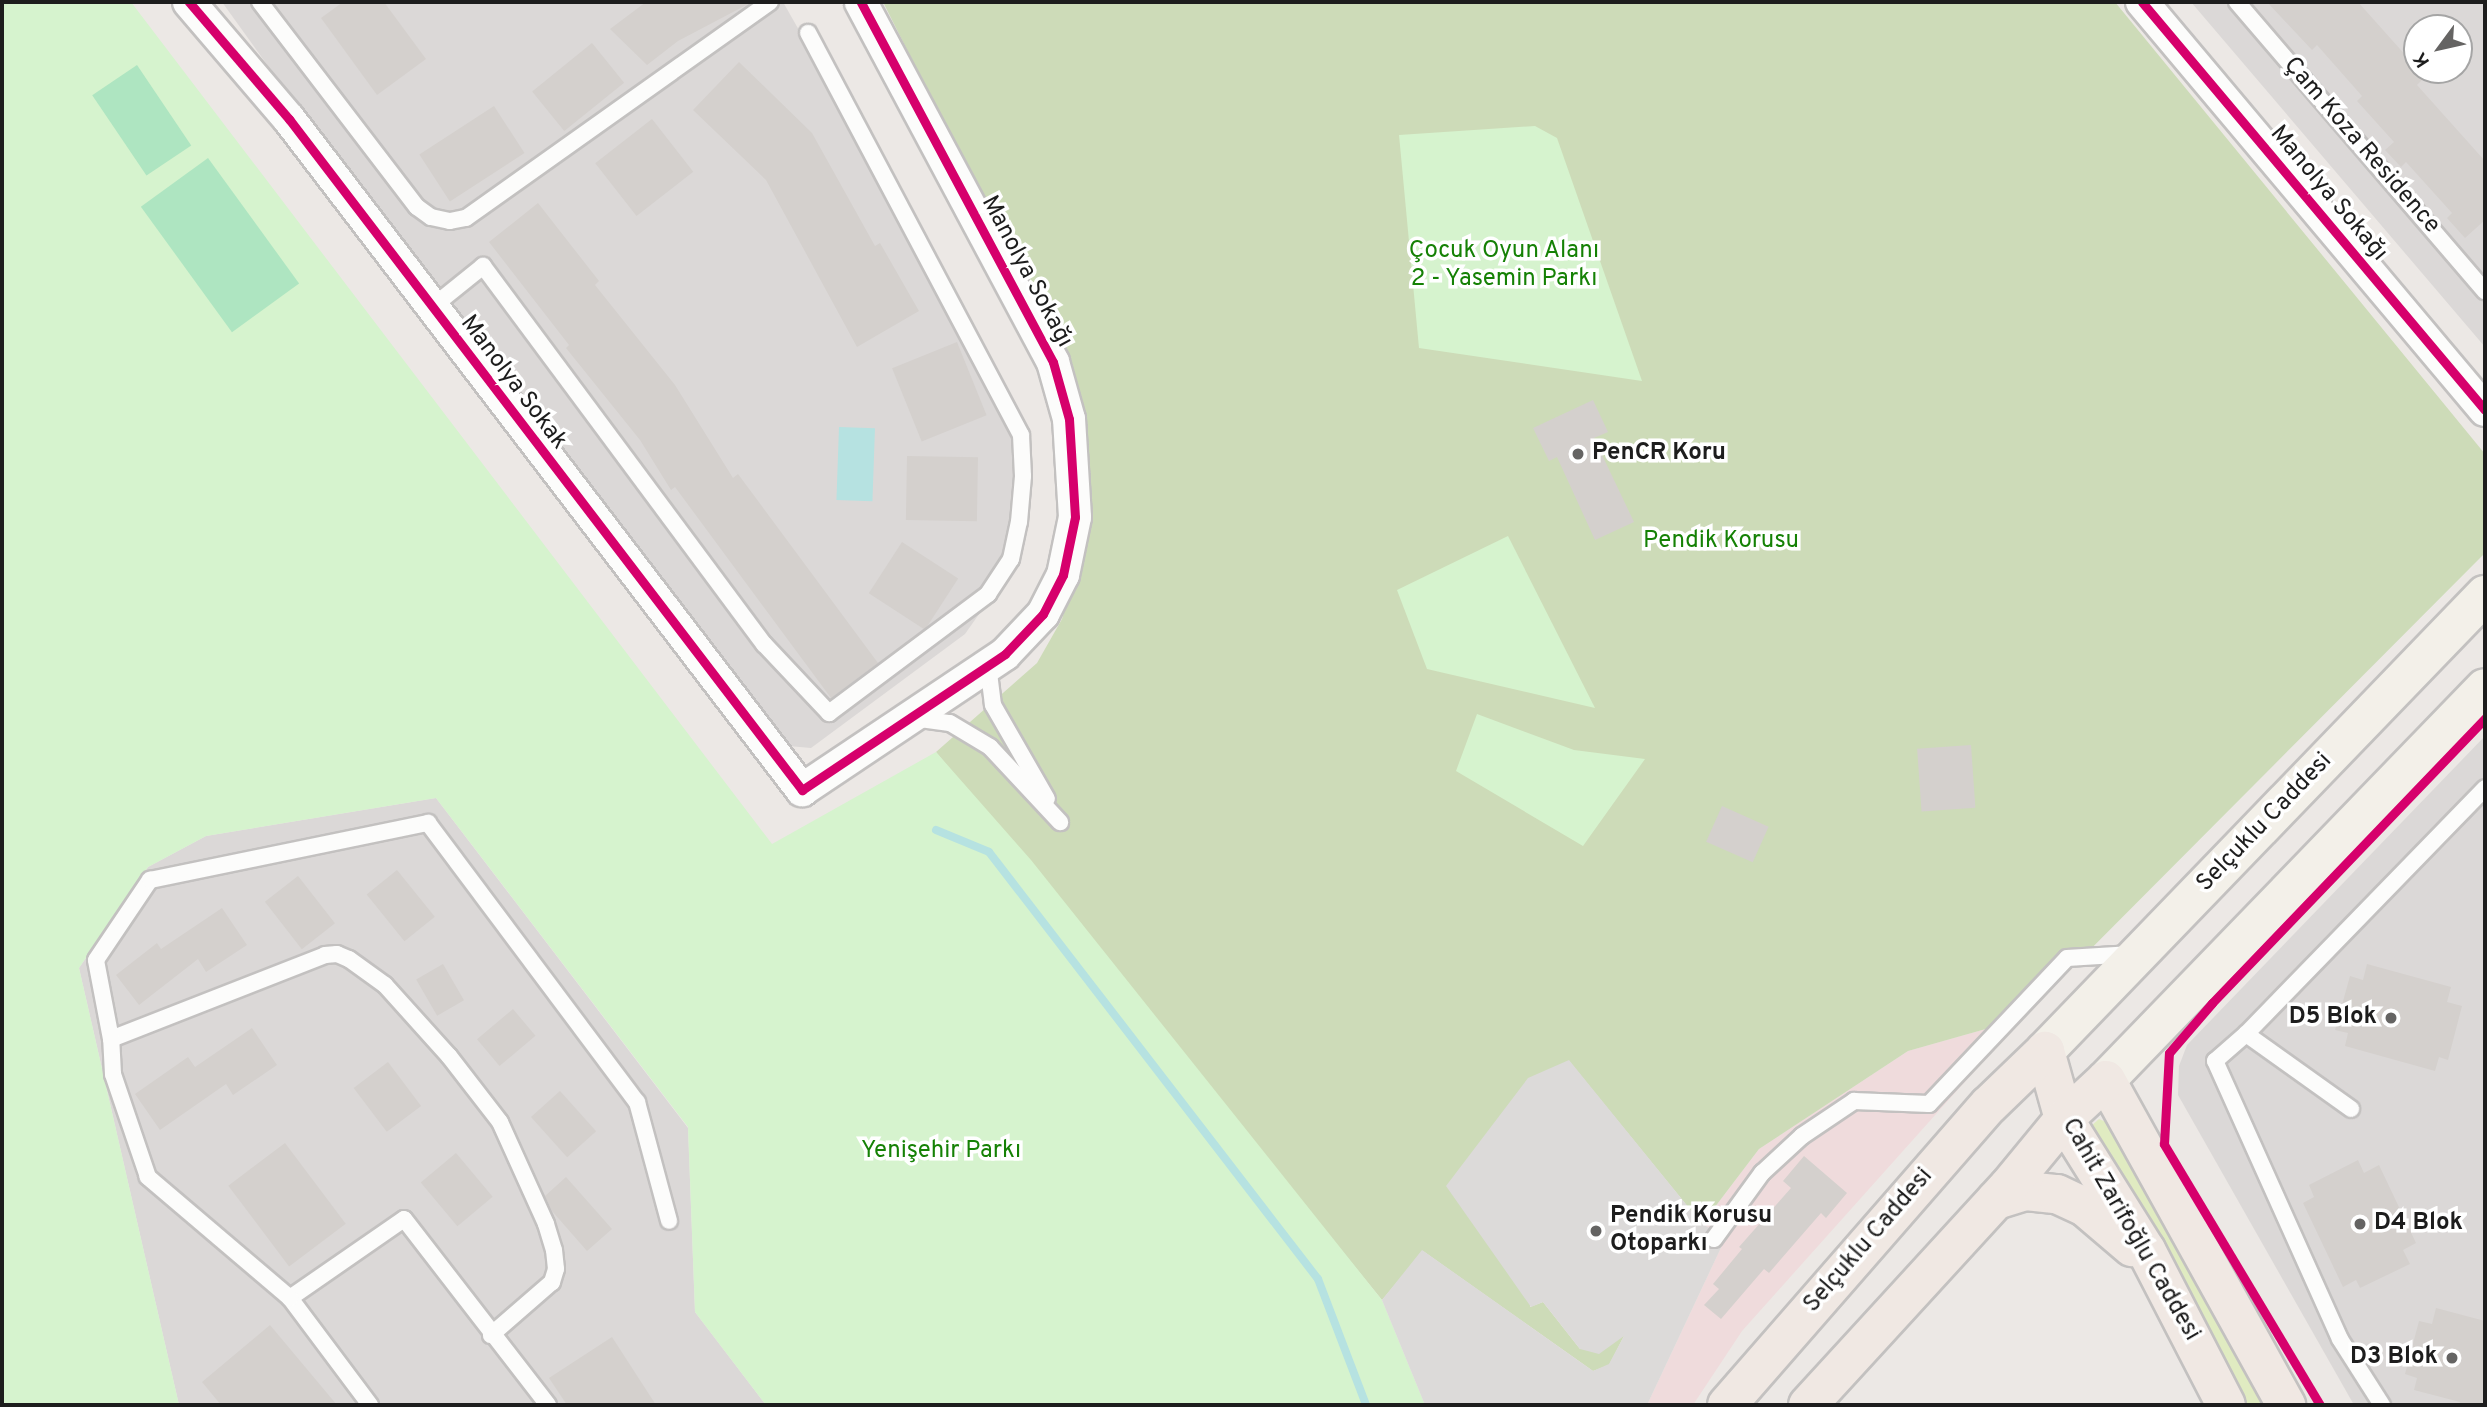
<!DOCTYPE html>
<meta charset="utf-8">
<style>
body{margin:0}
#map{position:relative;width:2487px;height:1407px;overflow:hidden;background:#ece8e5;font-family:Overpass,sans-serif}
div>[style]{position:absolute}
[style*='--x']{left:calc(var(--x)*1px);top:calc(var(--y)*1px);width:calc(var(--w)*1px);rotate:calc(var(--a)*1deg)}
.residential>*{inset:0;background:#dbd8d7}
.commercial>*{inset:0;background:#efdbdc}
.grass>*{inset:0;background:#e0ebc1}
.forest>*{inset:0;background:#cddbb8}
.park>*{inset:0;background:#d6f3ce}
.pitch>*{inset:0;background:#aee5c1;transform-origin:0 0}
.parking>*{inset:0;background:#dcdad9}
.water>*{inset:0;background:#b6e2e1;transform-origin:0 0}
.stream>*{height:8px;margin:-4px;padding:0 4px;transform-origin:4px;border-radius:4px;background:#b6e2e1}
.building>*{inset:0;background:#d4d0cd;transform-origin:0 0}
.roads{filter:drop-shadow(2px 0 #c3c1c0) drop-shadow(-2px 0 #c3c1c0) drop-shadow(0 2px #c3c1c0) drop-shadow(0 -2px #c3c1c0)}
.service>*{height:16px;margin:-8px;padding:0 8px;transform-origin:8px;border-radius:8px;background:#fcfcfb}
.minor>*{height:32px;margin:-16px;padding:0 16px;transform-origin:16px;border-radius:16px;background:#fcfcfb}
.secondary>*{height:38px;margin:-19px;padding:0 19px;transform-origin:19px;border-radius:19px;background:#f3f0e9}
.primary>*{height:38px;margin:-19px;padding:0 19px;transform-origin:19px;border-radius:19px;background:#f0e8e3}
.cycleway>*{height:9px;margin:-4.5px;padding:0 4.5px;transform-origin:4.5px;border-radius:4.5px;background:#d6006c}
.dots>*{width:19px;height:19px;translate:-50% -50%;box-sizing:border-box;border:4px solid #fff;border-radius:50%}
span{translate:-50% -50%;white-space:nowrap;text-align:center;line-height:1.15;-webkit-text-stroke:7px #fff;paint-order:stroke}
.street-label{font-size:24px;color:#1d1d1d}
.park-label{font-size:24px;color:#158105}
.poi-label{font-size:24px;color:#1d1d1d;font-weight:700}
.left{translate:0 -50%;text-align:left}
.right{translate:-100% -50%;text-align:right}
.frame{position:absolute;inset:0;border:4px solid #1d1d1d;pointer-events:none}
.north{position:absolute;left:2403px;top:14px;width:70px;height:70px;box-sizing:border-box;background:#fff;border:2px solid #a5a5a5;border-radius:50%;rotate:237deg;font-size:19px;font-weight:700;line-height:28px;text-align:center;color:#1d1d1d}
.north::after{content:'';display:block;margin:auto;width:24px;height:32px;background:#656463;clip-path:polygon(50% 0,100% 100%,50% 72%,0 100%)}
</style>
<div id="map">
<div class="residential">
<div style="clip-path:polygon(222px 2px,783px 2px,1000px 384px,1023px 493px,1008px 573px,965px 634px,811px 748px,777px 745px,413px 268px)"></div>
<div style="clip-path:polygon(evenodd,2191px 2px,2485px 2px,2485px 347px,2191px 2px,2417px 28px,2459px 28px,2459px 70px,2417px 70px,2417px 28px)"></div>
<div style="clip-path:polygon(2485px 736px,2485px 1405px,2354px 1405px,2178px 1095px,2179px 1066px,2187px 1045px)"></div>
<div style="clip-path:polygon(436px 798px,688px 1128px,695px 1312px,766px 1405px,179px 1405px,79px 968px,148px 867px,206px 836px)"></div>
</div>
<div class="commercial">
<div style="clip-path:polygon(2021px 1019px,1742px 1331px,1693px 1405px,1647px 1405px,1726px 1237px,1702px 1224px,1759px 1149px,1908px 1051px)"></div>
</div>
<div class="grass">
<div style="clip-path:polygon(2099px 1119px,2106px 1122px,2269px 1405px,2244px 1405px,2090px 1127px)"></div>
</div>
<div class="forest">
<div style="clip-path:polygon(883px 2px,2115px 2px,2485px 454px,2485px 553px,2021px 1019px,1908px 1051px,1759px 1149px,1702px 1224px,1569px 1061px,1530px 1307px,1543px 1302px,1580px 1349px,1625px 1334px,1609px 1365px,1593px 1371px,1423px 1251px,1382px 1300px,936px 752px,1037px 663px,1062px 619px,1093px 519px,1082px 399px)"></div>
</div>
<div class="park">
<div style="clip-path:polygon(2px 2px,131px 2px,772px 844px,936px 752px,1031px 860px,1382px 1300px,1425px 1405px,766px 1405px,695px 1312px,688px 1127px,436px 798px,206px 836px,148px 867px,79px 968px,179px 1405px,2px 1405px)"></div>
<div style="clip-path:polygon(1535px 126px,1557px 138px,1642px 381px,1419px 348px,1399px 135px)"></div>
<div style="clip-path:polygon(1508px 536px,1595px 708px,1427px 669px,1397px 590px)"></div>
<div style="clip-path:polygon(1477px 714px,1574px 750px,1645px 759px,1583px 846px,1456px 771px)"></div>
</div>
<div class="pitch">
<div style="left:137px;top:65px;width:97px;height:54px;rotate:56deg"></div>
<div style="left:208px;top:158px;width:155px;height:83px;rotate:54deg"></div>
</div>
<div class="parking">
<div style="clip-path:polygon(1569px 1060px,1702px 1224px,1726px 1237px,1647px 1405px,1425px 1405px,1382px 1300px,1422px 1250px,1593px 1371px,1609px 1364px,1624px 1336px,1599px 1354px,1580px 1349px,1543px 1302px,1531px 1307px,1446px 1186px,1528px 1078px)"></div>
</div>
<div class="water">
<div style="left:839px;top:427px;width:36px;height:73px;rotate:2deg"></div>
</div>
<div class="stream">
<div style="--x:936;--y:830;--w:57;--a:22.5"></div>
<div style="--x:989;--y:852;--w:539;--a:52.39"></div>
<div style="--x:1318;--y:1279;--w:135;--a:69.1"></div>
</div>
<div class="building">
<div style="clip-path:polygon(343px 2px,384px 2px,426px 59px,377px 95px,321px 18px)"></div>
<div style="clip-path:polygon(646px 2px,752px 2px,678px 41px,647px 65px,610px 29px)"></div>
<div style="clip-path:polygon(2267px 2px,2358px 2px,2425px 77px,2417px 85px,2485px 161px,2485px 220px,2465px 238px,2447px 218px,2452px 213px,2406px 162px,2401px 167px,2385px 150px,2394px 142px,2357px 101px,2362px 96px,2317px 45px,2312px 50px)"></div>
<div style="left:592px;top:43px;width:51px;height:77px;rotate:51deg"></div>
<div style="clip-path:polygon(739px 62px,812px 133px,875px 246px,880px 243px,919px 311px,857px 347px,766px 180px,693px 110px)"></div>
<div style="left:494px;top:106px;width:56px;height:89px;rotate:57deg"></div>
<div style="left:652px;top:119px;width:67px;height:72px;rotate:52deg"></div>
<div style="clip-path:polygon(538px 203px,599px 281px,595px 285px,675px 385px,733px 478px,738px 474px,878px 663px,831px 698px,675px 487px,671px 490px,640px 440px,566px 348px,569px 345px,489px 242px)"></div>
<div style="left:957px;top:342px;width:79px;height:70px;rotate:68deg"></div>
<div style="clip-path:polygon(1593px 400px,1608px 432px,1594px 438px,1634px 522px,1595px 540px,1557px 457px,1549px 461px,1533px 428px)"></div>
<div style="left:907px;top:456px;width:71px;height:64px;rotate:1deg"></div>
<div style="left:902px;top:542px;width:67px;height:61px;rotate:33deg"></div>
<div style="left:1971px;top:745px;width:63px;height:54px;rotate:86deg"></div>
<div style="left:1722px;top:806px;width:51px;height:39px;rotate:24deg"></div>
<div style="left:397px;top:870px;width:60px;height:39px;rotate:51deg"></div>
<div style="left:298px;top:876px;width:60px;height:42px;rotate:52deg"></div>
<div style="clip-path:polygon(222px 908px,247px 945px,206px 972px,198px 959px,139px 1005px,116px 975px,157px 943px,161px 949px)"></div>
<div style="left:443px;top:964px;width:42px;height:31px;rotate:60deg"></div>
<div style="clip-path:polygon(2367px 964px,2451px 987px,2447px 1002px,2462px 1006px,2448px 1060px,2439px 1057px,2435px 1071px,2345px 1046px,2348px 1033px,2335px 1030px,2350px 976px,2363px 980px)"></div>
<div style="left:513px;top:1009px;width:35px;height:47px;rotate:50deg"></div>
<div style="clip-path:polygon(252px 1028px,277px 1065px,233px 1095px,226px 1084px,160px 1130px,135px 1094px,188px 1057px,195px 1067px)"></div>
<div style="left:388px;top:1062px;width:55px;height:43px;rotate:53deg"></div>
<div style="left:560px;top:1091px;width:54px;height:39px;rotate:48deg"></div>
<div style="left:285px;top:1143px;width:101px;height:71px;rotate:53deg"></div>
<div style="left:456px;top:1153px;width:57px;height:46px;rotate:50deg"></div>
<div style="clip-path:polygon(1804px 1156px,1847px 1193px,1826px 1218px,1821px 1213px,1769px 1273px,1764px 1269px,1721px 1319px,1704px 1305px,1719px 1289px,1713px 1284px,1742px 1249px,1739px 1247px,1791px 1188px,1783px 1181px)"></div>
<div style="clip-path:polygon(2358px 1160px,2364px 1173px,2379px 1165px,2416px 1243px,2403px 1250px,2410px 1264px,2360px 1288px,2356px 1280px,2343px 1287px,2303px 1203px,2314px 1197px,2309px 1185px)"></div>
<div style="clip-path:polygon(566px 1177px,612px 1229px,587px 1251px,552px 1211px,545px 1196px)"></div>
<div style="clip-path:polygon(2436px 1308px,2485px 1321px,2485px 1405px,2459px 1405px,2460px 1402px,2414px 1390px,2417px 1378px,2405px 1374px,2419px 1321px,2432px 1324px)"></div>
<div style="clip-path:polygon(270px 1325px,337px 1405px,221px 1405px,202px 1382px)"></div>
<div style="clip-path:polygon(612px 1337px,656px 1405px,567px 1405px,549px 1378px)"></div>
</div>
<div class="roads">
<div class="service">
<div style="--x:260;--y:2;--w:258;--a:52.6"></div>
<div style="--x:417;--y:207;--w:17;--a:36"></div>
<div style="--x:431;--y:217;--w:19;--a:12"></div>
<div style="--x:450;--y:221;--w:16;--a:-11"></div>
<div style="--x:466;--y:218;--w:373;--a:-35.4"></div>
<div style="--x:2237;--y:2;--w:381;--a:49.4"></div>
<div style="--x:431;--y:308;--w:67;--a:-38.9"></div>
<div style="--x:483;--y:266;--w:471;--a:53.4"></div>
<div style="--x:764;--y:644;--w:95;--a:46.7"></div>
<div style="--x:829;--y:713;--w:199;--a:-36.8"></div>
<div style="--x:988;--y:594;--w:42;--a:-56.7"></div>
<div style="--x:1011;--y:559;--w:38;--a:-78"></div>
<div style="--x:1019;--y:522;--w:46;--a:-85"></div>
<div style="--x:1023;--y:476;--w:41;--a:-92.8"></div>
<div style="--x:1021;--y:435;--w:455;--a:-117.9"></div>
<div style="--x:988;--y:665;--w:40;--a:82.9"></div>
<div style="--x:993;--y:705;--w:108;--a:60.1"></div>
<div style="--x:913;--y:718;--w:37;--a:8"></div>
<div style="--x:950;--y:723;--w:47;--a:31"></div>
<div style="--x:990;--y:747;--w:103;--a:47"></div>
<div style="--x:2246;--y:1034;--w:129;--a:35.5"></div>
<div style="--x:111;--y:1039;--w:230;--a:-21.4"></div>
<div style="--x:325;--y:955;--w:12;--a:-5"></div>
<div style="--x:337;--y:954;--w:13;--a:23"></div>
<div style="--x:349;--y:959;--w:44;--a:35.8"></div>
<div style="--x:385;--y:985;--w:96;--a:48"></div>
<div style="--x:449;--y:1056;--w:83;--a:52.3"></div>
<div style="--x:500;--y:1122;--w:112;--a:65.7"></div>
<div style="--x:546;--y:1224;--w:27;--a:73"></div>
<div style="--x:554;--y:1250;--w:19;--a:84"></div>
<div style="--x:556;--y:1269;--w:14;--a:107"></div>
<div style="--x:552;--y:1282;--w:81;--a:139"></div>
<div style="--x:1714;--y:1239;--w:82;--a:-54"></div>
<div style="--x:1762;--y:1173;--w:54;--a:-42.8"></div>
<div style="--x:1802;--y:1136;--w:63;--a:-33.9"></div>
<div style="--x:1854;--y:1101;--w:75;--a:2.3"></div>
<div style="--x:1929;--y:1104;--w:201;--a:-46.6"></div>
<div style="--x:2067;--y:958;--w:65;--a:-3.5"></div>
<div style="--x:290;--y:1298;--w:134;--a:53.2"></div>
<div style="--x:548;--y:1405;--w:235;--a:-127.7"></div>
<div style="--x:404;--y:1219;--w:139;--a:145.3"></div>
<div style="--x:290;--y:1298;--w:187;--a:-139.6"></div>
<div style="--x:148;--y:1177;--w:109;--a:-108.8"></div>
<div style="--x:113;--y:1074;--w:35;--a:-93"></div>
<div style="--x:111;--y:1039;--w:80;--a:-100.8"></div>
<div style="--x:96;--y:960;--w:97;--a:-56"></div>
<div style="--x:150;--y:880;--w:284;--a:-11.6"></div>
<div style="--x:428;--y:823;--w:349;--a:53.2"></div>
<div style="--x:637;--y:1102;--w:123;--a:74.9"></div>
<div style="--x:2382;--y:1405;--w:78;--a:-122.5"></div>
<div style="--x:2340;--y:1339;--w:305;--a:-114.2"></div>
<div style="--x:2215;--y:1061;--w:41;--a:-41.1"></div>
<div style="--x:2246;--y:1034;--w:343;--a:-45.8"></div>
</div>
<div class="minor">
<div style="--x:189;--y:2;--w:154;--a:49.5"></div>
<div style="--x:289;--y:119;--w:845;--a:52.6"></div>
<div style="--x:802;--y:790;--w:244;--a:-33.8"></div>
<div style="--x:1005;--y:654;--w:55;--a:-46.5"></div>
<div style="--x:1043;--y:614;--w:44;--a:-62.9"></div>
<div style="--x:1063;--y:575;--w:59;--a:-78.3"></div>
<div style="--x:1075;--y:517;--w:98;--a:-93.5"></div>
<div style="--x:1069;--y:419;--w:59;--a:-105.7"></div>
<div style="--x:1053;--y:362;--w:408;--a:-118.1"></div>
<div style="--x:2142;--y:2;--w:533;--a:49.95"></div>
</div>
<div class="secondary">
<div style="--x:2045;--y:1051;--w:634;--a:-46.02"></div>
<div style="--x:2106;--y:1080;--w:545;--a:-45.97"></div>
</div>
<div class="primary">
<div style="--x:2045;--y:1051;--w:71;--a:74.4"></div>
<div style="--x:2064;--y:1119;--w:155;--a:58"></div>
<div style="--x:2146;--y:1250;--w:174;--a:62.7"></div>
<div style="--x:2106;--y:1080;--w:372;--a:61"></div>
<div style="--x:1996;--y:1200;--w:31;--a:-17"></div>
<div style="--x:2026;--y:1191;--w:31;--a:6"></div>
<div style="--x:2057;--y:1194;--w:31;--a:25"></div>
<div style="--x:2085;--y:1207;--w:62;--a:40.4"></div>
<div style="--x:1727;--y:1405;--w:398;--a:-48.9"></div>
<div style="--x:1989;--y:1105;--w:78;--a:-44"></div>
<div style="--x:1808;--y:1405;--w:296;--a:-47.5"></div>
<div style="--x:2008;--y:1187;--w:88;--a:-50.5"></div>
<div style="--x:2064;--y:1119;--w:57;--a:-42.9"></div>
</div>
</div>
<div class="cycleway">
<div style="--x:189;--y:2;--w:154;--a:49.5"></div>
<div style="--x:289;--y:119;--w:845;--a:52.6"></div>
<div style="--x:802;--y:790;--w:244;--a:-33.8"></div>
<div style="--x:1005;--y:654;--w:55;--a:-46.5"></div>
<div style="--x:1043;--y:614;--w:44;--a:-62.9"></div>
<div style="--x:1063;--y:575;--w:59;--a:-78.3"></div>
<div style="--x:1075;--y:517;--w:98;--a:-93.5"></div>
<div style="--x:1069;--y:419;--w:59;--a:-105.7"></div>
<div style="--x:1053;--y:362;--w:408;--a:-118.1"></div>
<div style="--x:2142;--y:2;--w:533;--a:49.95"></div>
<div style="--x:2320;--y:1405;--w:304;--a:-120.9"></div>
<div style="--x:2164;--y:1144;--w:91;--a:-86.9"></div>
<div style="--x:2169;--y:1053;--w:66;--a:-49.3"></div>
<div style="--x:2212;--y:1003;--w:395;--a:-46.2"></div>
</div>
<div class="dots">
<div style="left:1578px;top:454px;background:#656463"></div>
<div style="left:2391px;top:1018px;background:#656463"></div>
<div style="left:2360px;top:1224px;background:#656463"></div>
<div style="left:1596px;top:1231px;background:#656463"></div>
<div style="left:2452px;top:1358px;background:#656463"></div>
</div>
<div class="street-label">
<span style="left:2361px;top:146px;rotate:49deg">Çam Koza Residence</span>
<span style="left:2328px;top:194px;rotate:50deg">Manolya Sokağı</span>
<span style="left:1026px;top:272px;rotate:62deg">Manolya Sokağı</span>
<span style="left:513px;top:383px;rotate:53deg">Manolya Sokak</span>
<span style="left:2265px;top:823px;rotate:-46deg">Selçuklu Caddesi</span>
<span style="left:2130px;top:1230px;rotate:60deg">Cahit Zarifoğlu Caddesi</span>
<span style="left:1869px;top:1241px;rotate:-49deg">Selçuklu Caddesi</span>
</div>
<div class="park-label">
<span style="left:1504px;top:266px">Çocuk Oyun Alanı<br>2 - Yasemin Parkı</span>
<span style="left:1721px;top:542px">Pendik Korusu</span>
<span style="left:941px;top:1152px">Yenişehir Parkı</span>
</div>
<div class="poi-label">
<span class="left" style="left:1592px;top:454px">PenCR Koru</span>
<span class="right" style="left:2377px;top:1018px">D5 Blok</span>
<span class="left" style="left:1610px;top:1231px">Pendik Korusu<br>Otoparkı</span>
<span class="left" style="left:2374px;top:1224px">D4 Blok</span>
<span class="right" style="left:2438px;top:1358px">D3 Blok</span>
</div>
<div class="frame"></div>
<div class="north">K</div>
</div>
